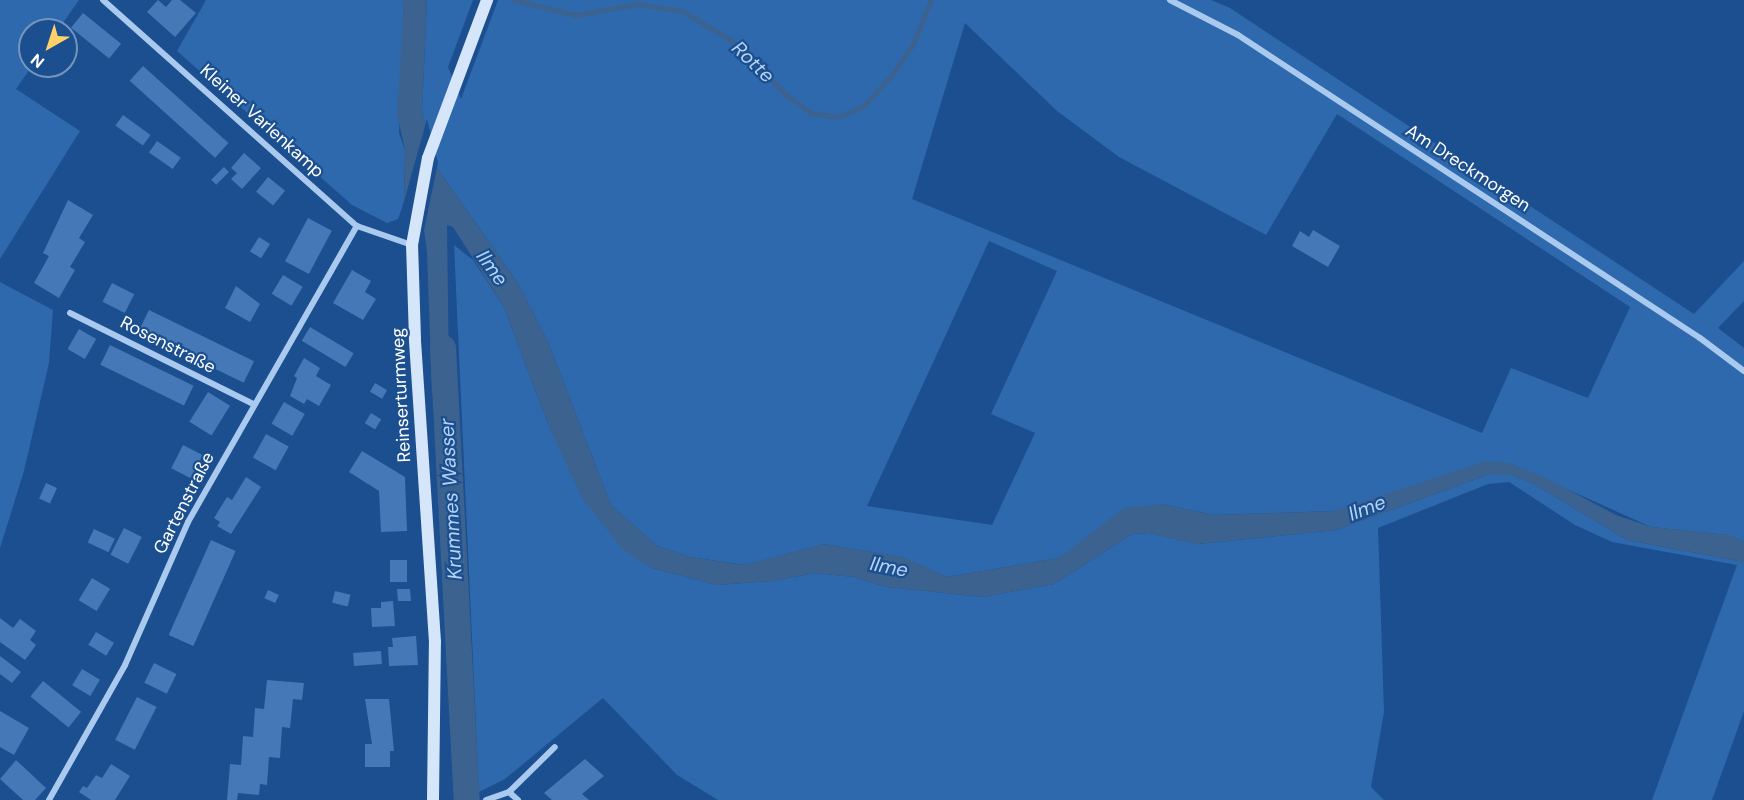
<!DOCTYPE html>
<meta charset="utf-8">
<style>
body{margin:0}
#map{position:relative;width:1744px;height:800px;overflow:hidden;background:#1b4f8f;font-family:"DM Sans",sans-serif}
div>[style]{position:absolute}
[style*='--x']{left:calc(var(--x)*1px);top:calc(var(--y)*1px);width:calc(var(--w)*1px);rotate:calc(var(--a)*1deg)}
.green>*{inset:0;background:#2e69ad}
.water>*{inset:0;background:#3c6290}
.pier>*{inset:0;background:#1b4f8f}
.stream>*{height:4.5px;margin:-2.25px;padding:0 2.25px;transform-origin:2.25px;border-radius:2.25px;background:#3c6290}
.river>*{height:26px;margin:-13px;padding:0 13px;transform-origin:13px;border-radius:13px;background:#3c6290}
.building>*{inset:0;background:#4478b7;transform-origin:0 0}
.minor>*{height:6px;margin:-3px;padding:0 3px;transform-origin:3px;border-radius:3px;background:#a9c9ee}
.secondary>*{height:12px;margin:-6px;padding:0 6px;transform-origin:6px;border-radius:6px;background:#d6e6fa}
span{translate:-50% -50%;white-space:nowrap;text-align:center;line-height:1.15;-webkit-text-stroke:4.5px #1b4f8f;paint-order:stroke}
.street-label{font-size:18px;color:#fff}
.water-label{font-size:20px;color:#b5d3f5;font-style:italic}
.north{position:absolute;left:18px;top:18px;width:60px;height:60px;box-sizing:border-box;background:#1b4f8f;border:2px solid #7695bc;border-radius:50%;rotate:219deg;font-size:16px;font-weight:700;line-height:24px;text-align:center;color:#fff}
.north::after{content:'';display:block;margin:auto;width:21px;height:27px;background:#ffd166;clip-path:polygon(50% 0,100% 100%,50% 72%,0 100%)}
</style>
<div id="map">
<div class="green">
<div style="clip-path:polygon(0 0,79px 0,58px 30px,30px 30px,32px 66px,16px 89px,80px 131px,0 259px)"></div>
<div style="clip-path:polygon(206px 0,404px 0,399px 133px,405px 150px,404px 202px,398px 219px,387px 223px,352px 205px,177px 51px)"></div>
<div style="clip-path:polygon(evenodd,427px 0,473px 0,448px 67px,461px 99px,498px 0,1211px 0,1230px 8px,1694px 314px,1744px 261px,1744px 301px,1718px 328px,1744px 348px,1744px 542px,1728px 535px,1651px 527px,1509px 463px,1334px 511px,1214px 515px,1161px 504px,1059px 558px,947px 577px,902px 557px,824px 544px,745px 565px,690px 557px,657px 546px,611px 505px,548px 342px,518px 283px,437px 168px,422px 111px,427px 0,965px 23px,1057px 111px,1119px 157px,1266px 235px,1337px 114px,1630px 307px,1588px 398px,1511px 368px,1482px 433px,912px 199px,965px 23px,427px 0,989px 241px,1057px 271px,991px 414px,1035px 433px,992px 525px,867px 506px,989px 241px)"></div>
<div style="clip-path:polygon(454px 245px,473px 260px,504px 307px,548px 424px,652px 568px,717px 585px,772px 581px,815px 573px,854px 577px,887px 587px,983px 597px,1054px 584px,1132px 534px,1149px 533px,1198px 544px,1336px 530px,1487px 475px,1511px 475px,1534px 484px,1627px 540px,1744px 562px,1744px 711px,1712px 800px,1652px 800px,1737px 565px,1612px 542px,1575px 525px,1509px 482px,1488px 484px,1378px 528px,1384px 712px,1371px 787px,1384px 800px,718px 800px,677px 775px,603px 698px,505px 779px,479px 792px)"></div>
<div style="clip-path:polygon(0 282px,53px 310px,49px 363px,24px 471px,0 548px)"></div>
</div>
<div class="water">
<div style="clip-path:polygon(404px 0,427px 0,422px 111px,437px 168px,518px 283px,548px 342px,611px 505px,657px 546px,690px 557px,744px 565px,824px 544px,903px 557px,947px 577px,1059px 558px,1124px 508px,1161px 504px,1214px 515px,1334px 511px,1486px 461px,1509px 463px,1546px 478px,1616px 515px,1651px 527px,1729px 535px,1744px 542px,1744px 562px,1627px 540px,1534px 484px,1511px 475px,1487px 475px,1336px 530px,1197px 544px,1149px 533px,1132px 534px,1054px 584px,983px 597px,887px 587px,854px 577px,815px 573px,772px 581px,717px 585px,652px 568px,623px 550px,582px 498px,548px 424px,504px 307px,453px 227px,447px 225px,449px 376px,432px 394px,427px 252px,424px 230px,404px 202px,405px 150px,397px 114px)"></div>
</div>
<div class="pier">
<div style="clip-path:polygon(427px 119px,438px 163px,423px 235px,403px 205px)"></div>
</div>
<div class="stream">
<div style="--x:514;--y:0;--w:64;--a:13.6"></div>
<div style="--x:576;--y:15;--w:62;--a:-10.2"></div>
<div style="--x:637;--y:4;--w:46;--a:8.8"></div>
<div style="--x:682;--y:11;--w:57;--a:30.6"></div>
<div style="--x:731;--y:40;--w:80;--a:44.5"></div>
<div style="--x:788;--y:96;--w:29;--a:36"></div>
<div style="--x:811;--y:113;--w:27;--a:8"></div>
<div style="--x:838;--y:117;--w:28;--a:-23"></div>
<div style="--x:864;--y:106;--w:40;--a:-48"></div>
<div style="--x:891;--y:76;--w:39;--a:-55"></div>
<div style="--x:913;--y:44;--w:48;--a:-67.8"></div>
</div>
<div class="river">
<div style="--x:443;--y:348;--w:453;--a:87"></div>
</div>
<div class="building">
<div style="clip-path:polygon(158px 0,166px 7px,172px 0,180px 0,196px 13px,175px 37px,147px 12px)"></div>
<div style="left:83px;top:13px;width:49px;height:19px;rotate:39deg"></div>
<div style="left:143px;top:66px;width:115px;height:20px;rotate:42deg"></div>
<div style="left:123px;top:115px;width:34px;height:13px;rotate:36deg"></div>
<div style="left:157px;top:141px;width:29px;height:14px;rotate:35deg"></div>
<div style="clip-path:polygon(244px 153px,261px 168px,242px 189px,231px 179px,237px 173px,231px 168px)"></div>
<div style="left:224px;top:167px;width:7px;height:18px;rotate:45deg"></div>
<div style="left:268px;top:177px;width:22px;height:19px;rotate:39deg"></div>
<div style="clip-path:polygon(68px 200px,93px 215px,79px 238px,85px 242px,70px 267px,75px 270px,59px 298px,34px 283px,49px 256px,43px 253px)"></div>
<div style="left:308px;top:218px;width:27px;height:49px;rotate:28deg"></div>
<div style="clip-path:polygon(1313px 230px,1340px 246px,1328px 267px,1292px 246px,1300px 231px,1309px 237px)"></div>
<div style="left:259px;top:237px;width:13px;height:17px;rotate:32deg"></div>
<div style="clip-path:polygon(352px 270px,371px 281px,365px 292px,376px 299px,363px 320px,333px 303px)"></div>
<div style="left:283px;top:275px;width:23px;height:22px;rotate:31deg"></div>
<div style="left:112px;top:283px;width:25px;height:21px;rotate:27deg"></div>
<div style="clip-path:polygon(236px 286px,260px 304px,250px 322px,225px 308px)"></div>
<div style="left:149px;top:310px;width:117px;height:24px;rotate:26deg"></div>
<div style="left:310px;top:327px;width:51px;height:16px;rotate:31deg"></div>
<div style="left:79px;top:329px;width:20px;height:23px;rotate:30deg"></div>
<div style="left:110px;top:345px;width:93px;height:22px;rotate:26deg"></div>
<div style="clip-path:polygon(304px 358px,320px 368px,316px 376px,331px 385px,319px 406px,307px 399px,304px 404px,290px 396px,297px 378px,294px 376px)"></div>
<div style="left:375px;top:383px;width:14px;height:10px;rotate:30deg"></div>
<div style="left:208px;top:392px;width:26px;height:35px;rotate:32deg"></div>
<div style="left:284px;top:402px;width:24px;height:25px;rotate:30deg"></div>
<div style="left:371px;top:413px;width:12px;height:12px;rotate:31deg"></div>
<div style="left:266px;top:434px;width:26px;height:27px;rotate:29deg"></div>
<div style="left:183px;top:445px;width:22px;height:26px;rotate:27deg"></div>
<div style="clip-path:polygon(362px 451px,405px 477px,407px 531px,381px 532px,379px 491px,349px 472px)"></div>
<div style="clip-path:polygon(246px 477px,261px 487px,231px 534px,217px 526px,220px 522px,214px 518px,227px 497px,232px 500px)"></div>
<div style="left:46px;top:483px;width:12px;height:17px;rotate:24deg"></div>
<div style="left:124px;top:528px;width:20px;height:30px;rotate:27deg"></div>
<div style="left:94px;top:529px;width:23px;height:15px;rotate:25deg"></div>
<div style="left:211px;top:540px;width:27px;height:104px;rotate:24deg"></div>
<div style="left:390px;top:560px;width:17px;height:22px"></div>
<div style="left:92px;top:578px;width:21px;height:26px;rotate:31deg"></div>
<div style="clip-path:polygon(397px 589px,410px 589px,411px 601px,398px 601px)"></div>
<div style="left:268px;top:590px;width:12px;height:9px;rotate:24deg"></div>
<div style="left:335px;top:591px;width:16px;height:12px;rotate:14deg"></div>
<div style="clip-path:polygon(393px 601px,395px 626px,372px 627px,371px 608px,381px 608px,381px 602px)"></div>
<div style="clip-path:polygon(0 618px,13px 628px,20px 619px,36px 631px,30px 640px,36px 645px,25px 660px,0 642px)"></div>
<div style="left:96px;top:632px;width:21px;height:15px;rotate:31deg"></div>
<div style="clip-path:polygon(416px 636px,418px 665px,389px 666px,388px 647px,393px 647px,392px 638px)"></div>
<div style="left:381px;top:651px;width:13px;height:28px;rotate:86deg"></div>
<div style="clip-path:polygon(0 656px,21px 672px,12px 683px,0 674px)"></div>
<div style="left:154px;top:663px;width:25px;height:22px;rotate:26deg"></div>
<div style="left:82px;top:669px;width:21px;height:19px;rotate:31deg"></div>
<div style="clip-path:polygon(267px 680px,304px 683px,302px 700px,293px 699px,290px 728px,282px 727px,280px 758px,269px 757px,267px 785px,260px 784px,259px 795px,238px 793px,237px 800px,227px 800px,230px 764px,241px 765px,243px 736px,253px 737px,255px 708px,264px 709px)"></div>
<div style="left:43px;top:681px;width:49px;height:20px;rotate:39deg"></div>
<div style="left:137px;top:697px;width:22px;height:48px;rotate:27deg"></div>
<div style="clip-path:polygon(365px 699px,389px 699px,394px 751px,390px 751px,390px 767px,365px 767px,365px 744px,372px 744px)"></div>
<div style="clip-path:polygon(0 711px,29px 728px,14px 755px,0 747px)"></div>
<div style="clip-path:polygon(585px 759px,604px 776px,582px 794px,589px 800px,552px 800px,544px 793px)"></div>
<div style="clip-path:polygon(16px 760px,46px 788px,35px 800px,23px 800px,0 779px)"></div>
<div style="clip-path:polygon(111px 764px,130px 776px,115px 800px,91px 800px,79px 792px,83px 786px,87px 788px,96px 775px,102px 778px)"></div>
</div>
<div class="minor">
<div style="--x:103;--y:0;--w:340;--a:41.7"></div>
<div style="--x:357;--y:226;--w:58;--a:19.1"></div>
<div style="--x:1170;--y:0;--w:76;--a:27.2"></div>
<div style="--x:1238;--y:35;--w:552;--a:33.26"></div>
<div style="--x:1700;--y:338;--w:55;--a:36.9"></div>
<div style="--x:70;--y:313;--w:204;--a:26.4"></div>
<div style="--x:509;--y:792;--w:12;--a:42"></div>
<div style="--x:49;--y:800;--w:155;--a:-60.6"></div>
<div style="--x:125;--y:665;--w:156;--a:-66.2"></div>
<div style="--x:188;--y:522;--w:341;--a:-60.3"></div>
<div style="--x:486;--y:800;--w:24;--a:-19"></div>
<div style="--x:509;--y:792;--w:64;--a:-44.4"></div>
</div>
<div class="secondary">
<div style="--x:433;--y:800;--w:158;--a:-89.3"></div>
<div style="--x:435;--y:642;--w:304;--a:-93.8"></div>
<div style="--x:415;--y:339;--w:94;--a:-91.8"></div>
<div style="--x:412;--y:245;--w:88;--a:-79.6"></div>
<div style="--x:428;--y:158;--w:169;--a:-69.5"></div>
</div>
<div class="street-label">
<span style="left:262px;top:121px;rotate:42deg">Kleiner Varlenkamp</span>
<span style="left:1468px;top:168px;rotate:33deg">Am Dreckmorgen</span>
<span style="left:168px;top:345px;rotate:27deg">Rosenstraße</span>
<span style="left:401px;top:395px;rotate:-93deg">Reinserturmweg</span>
<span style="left:184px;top:503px;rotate:-63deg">Gartenstraße</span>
</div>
<div class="water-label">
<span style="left:753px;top:62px;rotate:44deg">Rotte</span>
<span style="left:492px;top:268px;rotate:54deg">Ilme</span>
<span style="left:451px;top:499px;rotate:-93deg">Krummes Wasser</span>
<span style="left:1367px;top:508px;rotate:-21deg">Ilme</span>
<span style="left:889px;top:567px;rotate:11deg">Ilme</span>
</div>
<div class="north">N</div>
</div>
